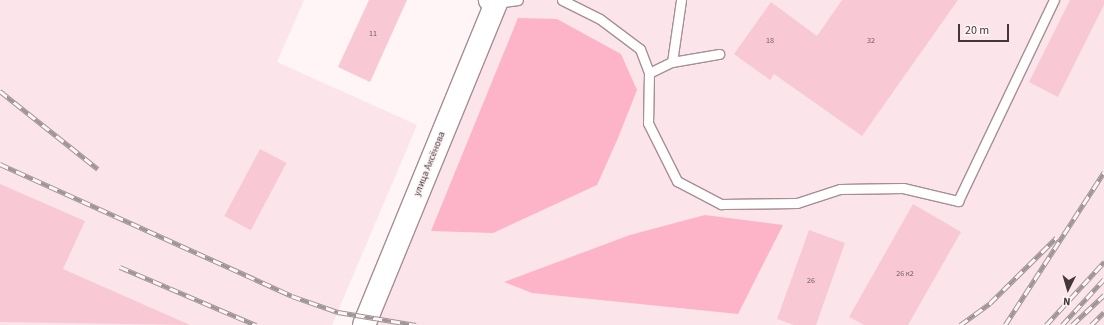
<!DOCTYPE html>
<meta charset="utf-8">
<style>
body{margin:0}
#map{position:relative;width:1104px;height:325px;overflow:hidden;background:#fff4f6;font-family:"Source Sans 3",sans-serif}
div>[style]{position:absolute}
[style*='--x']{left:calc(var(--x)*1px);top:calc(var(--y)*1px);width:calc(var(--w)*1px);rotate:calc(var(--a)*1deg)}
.built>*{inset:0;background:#fbe5ea}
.green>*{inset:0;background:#feb4c8}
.building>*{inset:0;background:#f8c9d5;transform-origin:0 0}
.roads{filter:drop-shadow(1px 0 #a78e94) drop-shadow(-1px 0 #a78e94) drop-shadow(0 1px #a78e94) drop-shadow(0 -1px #a78e94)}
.service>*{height:9px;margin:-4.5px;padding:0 4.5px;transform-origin:4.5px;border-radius:4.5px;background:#fff}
.tertiary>*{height:22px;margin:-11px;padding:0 11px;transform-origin:11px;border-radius:11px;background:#fff}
.rail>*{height:4.5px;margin-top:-2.25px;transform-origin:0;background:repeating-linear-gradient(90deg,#fff4f6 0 9px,#9f9597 0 18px);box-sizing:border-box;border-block:1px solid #9f9597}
span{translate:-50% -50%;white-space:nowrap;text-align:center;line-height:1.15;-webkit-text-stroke:3px #fff4f6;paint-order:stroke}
.number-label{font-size:8px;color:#705c61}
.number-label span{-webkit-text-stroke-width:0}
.street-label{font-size:10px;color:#42383a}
.north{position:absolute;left:1048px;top:269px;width:40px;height:40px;-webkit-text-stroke:3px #fff4f6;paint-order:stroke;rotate:185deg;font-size:11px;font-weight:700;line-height:16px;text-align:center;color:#42383a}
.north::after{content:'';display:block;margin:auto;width:14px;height:18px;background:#42383a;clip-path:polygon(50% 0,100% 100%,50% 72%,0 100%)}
.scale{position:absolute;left:958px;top:24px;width:51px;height:18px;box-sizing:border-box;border:2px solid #42383a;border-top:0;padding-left:5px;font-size:12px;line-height:14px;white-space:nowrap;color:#42383a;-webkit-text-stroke:3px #fff4f6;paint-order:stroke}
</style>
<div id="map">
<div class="built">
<div style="clip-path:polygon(0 0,304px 0,277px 62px,417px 125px,332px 325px,0 325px)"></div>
<div style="clip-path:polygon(509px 0,1104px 0,1104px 325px,374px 325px)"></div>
</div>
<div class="green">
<div style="clip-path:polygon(518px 18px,557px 19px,621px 54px,637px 90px,618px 138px,597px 185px,493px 233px,431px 231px)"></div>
<div style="clip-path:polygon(705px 215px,783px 225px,738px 314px,532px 293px,504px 282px,630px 235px)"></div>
</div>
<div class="building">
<div style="clip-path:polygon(369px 0,407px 0,370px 82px,338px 67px)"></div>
<div style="clip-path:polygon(842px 0,958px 0,862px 136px,774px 74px,770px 80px,734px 54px,771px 2px,817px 36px)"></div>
<div style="clip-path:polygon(1070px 0,1104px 0,1104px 5px,1058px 97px,1029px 82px)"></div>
<div style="left:260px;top:149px;width:30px;height:76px;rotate:28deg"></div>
<div style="clip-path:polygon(0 184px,85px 221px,63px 269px,190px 325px,0 322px)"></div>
<div style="clip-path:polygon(913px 204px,961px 232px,908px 325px,864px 325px,849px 317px)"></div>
<div style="clip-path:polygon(809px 230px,845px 243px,816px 325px,794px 325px,777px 319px)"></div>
</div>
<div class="roads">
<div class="service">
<div style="--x:562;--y:0;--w:42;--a:26.6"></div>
<div style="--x:600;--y:19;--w:50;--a:36.9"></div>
<div style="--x:640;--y:49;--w:26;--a:69"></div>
<div style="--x:649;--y:73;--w:50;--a:91.1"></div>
<div style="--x:648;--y:123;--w:65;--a:63.4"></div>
<div style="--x:677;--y:181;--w:50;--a:27.6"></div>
<div style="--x:721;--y:204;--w:76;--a:-0.8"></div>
<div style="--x:797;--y:203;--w:45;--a:-18"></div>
<div style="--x:840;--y:189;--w:63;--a:-0.9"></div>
<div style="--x:903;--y:188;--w:57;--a:13.3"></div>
<div style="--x:958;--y:201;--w:223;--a:-64.5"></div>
<div style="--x:496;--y:3;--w:22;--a:-8"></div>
<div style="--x:672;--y:62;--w:63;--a:-81.7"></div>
<div style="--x:649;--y:73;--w:25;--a:-26"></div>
<div style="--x:672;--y:62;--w:48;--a:-9.7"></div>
</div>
<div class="tertiary">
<div style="--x:364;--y:325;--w:348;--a:-67.7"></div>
<div style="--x:496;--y:3;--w:7;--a:-153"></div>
</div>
</div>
<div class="rail">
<div style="--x:0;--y:91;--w:125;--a:38.5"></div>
<div style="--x:0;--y:164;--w:320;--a:24.3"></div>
<div style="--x:292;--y:296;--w:49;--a:19.2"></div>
<div style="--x:338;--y:312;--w:79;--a:9.5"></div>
<div style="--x:120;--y:267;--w:148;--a:23.1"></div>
<div style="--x:960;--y:325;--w:37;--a:-36"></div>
<div style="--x:990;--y:303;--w:93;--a:-44.6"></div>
<div style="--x:1005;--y:325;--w:182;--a:-57.1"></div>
<div style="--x:1046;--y:325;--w:86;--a:-47.4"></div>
<div style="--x:1062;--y:325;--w:62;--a:-47.6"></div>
<div style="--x:1072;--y:325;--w:44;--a:-43.2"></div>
<div style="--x:1091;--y:325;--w:18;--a:-45"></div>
</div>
<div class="number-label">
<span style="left:373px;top:34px">11</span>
<span style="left:770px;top:41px">18</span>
<span style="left:871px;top:41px">32</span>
<span style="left:905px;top:274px">26 к2</span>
<span style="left:811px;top:281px">26</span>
</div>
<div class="street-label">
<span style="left:430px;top:164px;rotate:-68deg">улица Аксёнова</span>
</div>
<div class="north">N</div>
<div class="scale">20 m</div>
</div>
